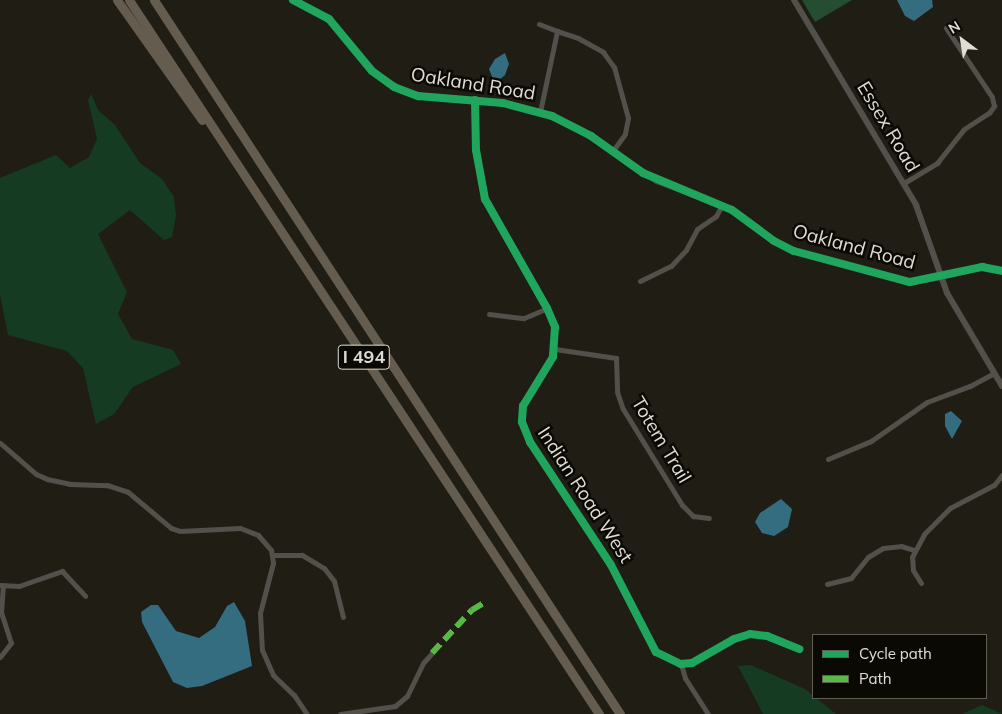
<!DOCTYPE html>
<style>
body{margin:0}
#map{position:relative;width:1002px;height:714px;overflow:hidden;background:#201d15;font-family:Mulish,sans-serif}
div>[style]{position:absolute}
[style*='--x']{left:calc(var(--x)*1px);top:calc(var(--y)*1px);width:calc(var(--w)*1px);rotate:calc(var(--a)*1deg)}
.green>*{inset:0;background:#163b23}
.forest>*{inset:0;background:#244d31}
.water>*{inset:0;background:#346c80}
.minor>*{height:5px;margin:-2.5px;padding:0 2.5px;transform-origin:2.5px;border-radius:2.5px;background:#52504a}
.tertiary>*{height:6px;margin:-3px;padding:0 3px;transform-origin:3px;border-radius:3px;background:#52504a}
.motorway>*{height:9px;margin:-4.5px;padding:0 4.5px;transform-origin:4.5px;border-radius:4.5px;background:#645d4f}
.quiet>*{height:6px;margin-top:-3px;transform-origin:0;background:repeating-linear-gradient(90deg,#58b947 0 12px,transparent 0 18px)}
.cycleway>*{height:8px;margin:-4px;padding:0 4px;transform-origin:4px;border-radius:4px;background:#20a55d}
span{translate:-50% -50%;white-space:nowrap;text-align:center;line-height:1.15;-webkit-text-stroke:5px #0b0904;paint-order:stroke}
.shield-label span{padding:1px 4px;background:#0b0904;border:1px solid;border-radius:4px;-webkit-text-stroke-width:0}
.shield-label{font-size:18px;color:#e0ded4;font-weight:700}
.street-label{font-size:19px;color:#e0ded4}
.legend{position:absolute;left:812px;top:634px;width:175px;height:65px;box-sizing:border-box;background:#0b0904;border:1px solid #605e57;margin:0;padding:6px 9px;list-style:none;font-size:15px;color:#e0ded4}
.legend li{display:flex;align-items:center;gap:10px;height:25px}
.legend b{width:25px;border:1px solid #605e57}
.north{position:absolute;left:937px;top:15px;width:50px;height:50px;-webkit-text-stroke:4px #0b0904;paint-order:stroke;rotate:329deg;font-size:14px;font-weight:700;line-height:20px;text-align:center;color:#e0ded4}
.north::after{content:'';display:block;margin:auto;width:18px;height:22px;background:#e0ded4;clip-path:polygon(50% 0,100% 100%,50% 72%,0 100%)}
</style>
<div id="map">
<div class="green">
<div style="clip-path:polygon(91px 94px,98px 110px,115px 125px,140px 163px,162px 179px,174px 197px,176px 216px,172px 237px,164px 240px,130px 210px,98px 234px,127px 292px,118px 314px,132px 339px,173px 350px,181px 364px,133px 387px,114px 414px,96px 424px,83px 368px,67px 351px,8px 335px,0 295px,0 178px,56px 155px,70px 168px,89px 157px,97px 139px,88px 100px)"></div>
<div style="clip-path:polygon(751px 665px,805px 689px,836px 714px,763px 714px,738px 666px)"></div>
<div style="clip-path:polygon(982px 705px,1002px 714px,962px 714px)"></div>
</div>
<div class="forest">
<div style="clip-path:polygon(802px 0,852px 0,815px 22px)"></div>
</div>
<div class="water">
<div style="clip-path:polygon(897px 0,932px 0,933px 7px,914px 21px,905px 16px)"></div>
<div style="clip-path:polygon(505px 53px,509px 64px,505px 75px,498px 81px,493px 79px,489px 69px,495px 59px)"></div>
<div style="clip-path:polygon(951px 411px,962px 421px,952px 439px,945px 426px,945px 414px)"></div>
<div style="clip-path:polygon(781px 499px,792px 509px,788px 527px,774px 536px,762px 533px,755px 522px,760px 513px)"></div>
<div style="clip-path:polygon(234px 602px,245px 621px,252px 666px,202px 686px,187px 688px,173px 682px,142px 622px,141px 612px,151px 605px,158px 605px,176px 631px,199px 638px,215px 627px,227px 606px)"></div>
</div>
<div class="minor">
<div style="--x:539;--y:24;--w:19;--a:21"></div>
<div style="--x:475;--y:100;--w:50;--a:88.9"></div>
<div style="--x:476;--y:150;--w:50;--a:79.6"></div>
<div style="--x:485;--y:199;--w:125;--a:60.4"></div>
<div style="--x:547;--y:308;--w:21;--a:67"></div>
<div style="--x:555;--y:327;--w:30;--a:94"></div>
<div style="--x:553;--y:357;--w:57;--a:121.5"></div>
<div style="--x:523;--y:406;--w:16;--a:94"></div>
<div style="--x:522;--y:422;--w:22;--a:68"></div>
<div style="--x:530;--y:442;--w:147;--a:56.6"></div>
<div style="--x:611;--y:565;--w:98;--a:62.7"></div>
<div style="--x:656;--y:652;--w:28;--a:26"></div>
<div style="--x:681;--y:664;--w:11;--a:-5"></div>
<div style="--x:692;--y:663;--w:48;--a:-29.7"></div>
<div style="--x:734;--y:639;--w:17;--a:-17"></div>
<div style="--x:750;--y:634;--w:17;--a:7"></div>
<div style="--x:767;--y:636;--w:35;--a:22"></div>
<div style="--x:540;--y:112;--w:83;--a:-78.1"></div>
<div style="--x:557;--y:31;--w:22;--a:18"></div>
<div style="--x:578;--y:38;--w:29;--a:29"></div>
<div style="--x:603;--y:52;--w:19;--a:54"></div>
<div style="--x:614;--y:67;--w:53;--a:74.6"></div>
<div style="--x:628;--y:118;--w:16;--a:101"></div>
<div style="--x:625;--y:134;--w:22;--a:126"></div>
<div style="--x:904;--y:183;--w:39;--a:-31"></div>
<div style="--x:937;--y:163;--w:43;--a:-51.5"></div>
<div style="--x:964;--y:129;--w:30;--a:-33"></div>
<div style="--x:989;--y:113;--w:9;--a:-54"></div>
<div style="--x:994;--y:106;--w:9;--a:-103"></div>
<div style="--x:992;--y:97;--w:83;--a:-123.7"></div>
<div style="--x:940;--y:277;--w:43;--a:-13.4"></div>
<div style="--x:982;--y:267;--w:20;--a:11"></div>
<div style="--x:640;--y:281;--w:34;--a:-26"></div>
<div style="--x:671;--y:266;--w:22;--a:-47"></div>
<div style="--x:686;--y:250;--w:24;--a:-62"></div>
<div style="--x:697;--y:229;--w:23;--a:-34"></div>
<div style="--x:716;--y:216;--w:13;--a:-61"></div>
<div style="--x:489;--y:314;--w:35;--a:7"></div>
<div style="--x:524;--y:318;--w:25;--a:-23"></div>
<div style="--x:555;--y:349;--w:62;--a:8.4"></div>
<div style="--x:616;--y:358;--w:34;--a:88"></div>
<div style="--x:617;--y:392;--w:18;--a:71"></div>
<div style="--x:623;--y:409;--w:113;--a:58.4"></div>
<div style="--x:682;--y:505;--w:16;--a:45"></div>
<div style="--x:693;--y:516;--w:16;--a:7"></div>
<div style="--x:0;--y:443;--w:48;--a:40.7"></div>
<div style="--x:36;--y:474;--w:12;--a:24"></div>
<div style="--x:47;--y:479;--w:24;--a:12"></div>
<div style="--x:70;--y:484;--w:37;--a:2"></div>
<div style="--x:107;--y:485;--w:22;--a:18"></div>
<div style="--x:128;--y:492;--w:56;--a:39.9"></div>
<div style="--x:171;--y:528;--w:9;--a:18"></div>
<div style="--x:180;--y:531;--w:60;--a:-2.9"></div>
<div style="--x:240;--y:528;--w:19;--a:21"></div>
<div style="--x:258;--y:535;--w:20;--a:49"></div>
<div style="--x:271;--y:550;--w:13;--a:81"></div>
<div style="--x:273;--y:563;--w:52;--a:104.6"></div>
<div style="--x:260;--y:613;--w:37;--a:87"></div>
<div style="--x:262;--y:650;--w:27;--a:66"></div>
<div style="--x:273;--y:675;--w:29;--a:44"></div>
<div style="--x:294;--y:695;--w:23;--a:56"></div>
<div style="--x:828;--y:459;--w:47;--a:-22.7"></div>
<div style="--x:871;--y:441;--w:68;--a:-34.9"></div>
<div style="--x:927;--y:402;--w:46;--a:-20.4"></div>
<div style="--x:970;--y:386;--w:27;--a:-28"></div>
<div style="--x:273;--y:555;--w:29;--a:0"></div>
<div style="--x:302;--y:555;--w:26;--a:31"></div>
<div style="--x:324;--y:568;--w:16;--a:52"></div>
<div style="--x:334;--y:581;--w:37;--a:76"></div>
<div style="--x:921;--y:583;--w:15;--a:-122"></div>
<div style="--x:913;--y:570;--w:13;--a:-94"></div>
<div style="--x:912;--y:557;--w:26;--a:-62"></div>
<div style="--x:924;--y:534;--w:37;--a:-45"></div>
<div style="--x:950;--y:508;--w:50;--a:-27.6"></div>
<div style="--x:994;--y:485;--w:13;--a:-51"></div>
<div style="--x:827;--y:584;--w:25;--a:-14"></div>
<div style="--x:851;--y:578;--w:27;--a:-51"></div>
<div style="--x:868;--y:557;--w:17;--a:-31"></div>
<div style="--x:883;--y:548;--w:18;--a:-6"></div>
<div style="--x:901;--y:546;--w:14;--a:17"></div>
<div style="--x:0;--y:585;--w:19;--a:3"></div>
<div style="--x:19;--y:586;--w:46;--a:-19.2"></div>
<div style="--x:62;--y:571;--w:34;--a:47"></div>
<div style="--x:0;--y:657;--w:18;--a:-52"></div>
<div style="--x:11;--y:643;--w:32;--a:-108"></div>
<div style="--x:1;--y:613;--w:27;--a:-86"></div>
<div style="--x:681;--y:664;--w:15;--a:74"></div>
<div style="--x:685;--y:678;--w:43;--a:57.4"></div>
<div style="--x:340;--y:714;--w:56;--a:-8.3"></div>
<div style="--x:395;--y:706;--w:16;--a:-40"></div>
<div style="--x:407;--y:696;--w:37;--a:-64"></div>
<div style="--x:423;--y:663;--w:13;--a:-48"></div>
</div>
<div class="tertiary">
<div style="--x:293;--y:0;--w:41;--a:27.8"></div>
<div style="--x:329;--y:19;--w:67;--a:50.4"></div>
<div style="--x:372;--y:71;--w:37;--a:33"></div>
<div style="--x:403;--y:91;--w:24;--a:15"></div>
<div style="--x:426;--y:97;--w:77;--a:4.5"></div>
<div style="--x:503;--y:103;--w:38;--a:14"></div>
<div style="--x:540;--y:112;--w:43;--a:23.6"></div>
<div style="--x:579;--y:129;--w:94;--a:33.7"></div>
<div style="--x:657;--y:181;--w:80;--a:21.1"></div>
<div style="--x:732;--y:210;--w:52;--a:36.4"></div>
<div style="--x:774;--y:241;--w:22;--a:27"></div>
<div style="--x:794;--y:251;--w:120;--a:15"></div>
<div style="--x:910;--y:282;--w:30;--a:-9"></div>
<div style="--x:794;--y:0;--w:239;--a:59.2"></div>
<div style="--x:916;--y:205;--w:93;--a:70.6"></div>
<div style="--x:947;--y:293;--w:108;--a:59.4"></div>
</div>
<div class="motorway">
<div style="--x:117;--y:0;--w:147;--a:54.7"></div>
<div style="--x:129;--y:0;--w:855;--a:56.64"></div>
<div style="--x:154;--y:0;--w:853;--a:56.87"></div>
</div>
<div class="quiet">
<div style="--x:432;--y:653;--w:59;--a:-47.1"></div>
<div style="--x:472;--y:610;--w:17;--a:-31"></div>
</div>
<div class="cycleway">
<div style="--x:293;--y:0;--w:41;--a:27.8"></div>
<div style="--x:329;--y:19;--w:67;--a:50.4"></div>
<div style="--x:372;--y:71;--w:27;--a:36"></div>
<div style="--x:394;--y:87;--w:26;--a:21"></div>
<div style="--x:418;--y:96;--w:85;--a:4.7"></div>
<div style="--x:503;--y:103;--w:51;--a:14.9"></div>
<div style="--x:552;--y:116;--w:44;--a:27.1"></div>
<div style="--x:591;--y:136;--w:64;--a:35.4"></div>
<div style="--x:643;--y:173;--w:96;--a:22.6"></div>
<div style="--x:732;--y:210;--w:52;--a:36.4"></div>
<div style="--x:774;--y:241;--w:22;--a:27"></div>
<div style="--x:794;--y:251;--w:120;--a:15"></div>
<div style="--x:910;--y:282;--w:74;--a:-11.8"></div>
<div style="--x:982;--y:267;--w:20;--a:11"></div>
<div style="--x:475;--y:100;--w:50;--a:88.9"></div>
<div style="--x:476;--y:150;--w:50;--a:79.6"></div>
<div style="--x:485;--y:199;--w:125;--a:60.4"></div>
<div style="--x:547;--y:308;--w:21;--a:67"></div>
<div style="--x:555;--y:327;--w:30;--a:94"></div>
<div style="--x:553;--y:357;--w:57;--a:121.5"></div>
<div style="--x:523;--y:406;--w:16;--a:94"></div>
<div style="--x:522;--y:422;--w:22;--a:68"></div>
<div style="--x:530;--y:442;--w:147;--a:56.6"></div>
<div style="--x:611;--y:565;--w:98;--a:62.7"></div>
<div style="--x:656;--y:652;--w:28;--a:26"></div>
<div style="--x:681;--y:664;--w:11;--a:-5"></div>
<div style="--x:692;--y:663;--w:48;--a:-29.7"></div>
<div style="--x:734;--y:639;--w:17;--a:-17"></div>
<div style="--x:750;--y:634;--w:17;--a:7"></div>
<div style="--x:767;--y:636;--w:35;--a:22"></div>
</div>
<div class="shield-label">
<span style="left:364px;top:357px">I 494</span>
</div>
<div class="street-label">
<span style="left:473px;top:84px;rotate:9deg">Oakland Road</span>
<span style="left:888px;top:127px;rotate:59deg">Essex Road</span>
<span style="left:854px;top:247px;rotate:15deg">Oakland Road</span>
<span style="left:661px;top:440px;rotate:59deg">Totem Trail</span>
<span style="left:585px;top:495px;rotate:57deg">Indian Road West</span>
</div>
<ul class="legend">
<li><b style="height:6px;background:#20a55d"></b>Cycle path</li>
<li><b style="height:6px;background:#58b947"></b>Path</li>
</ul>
<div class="north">N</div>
</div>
